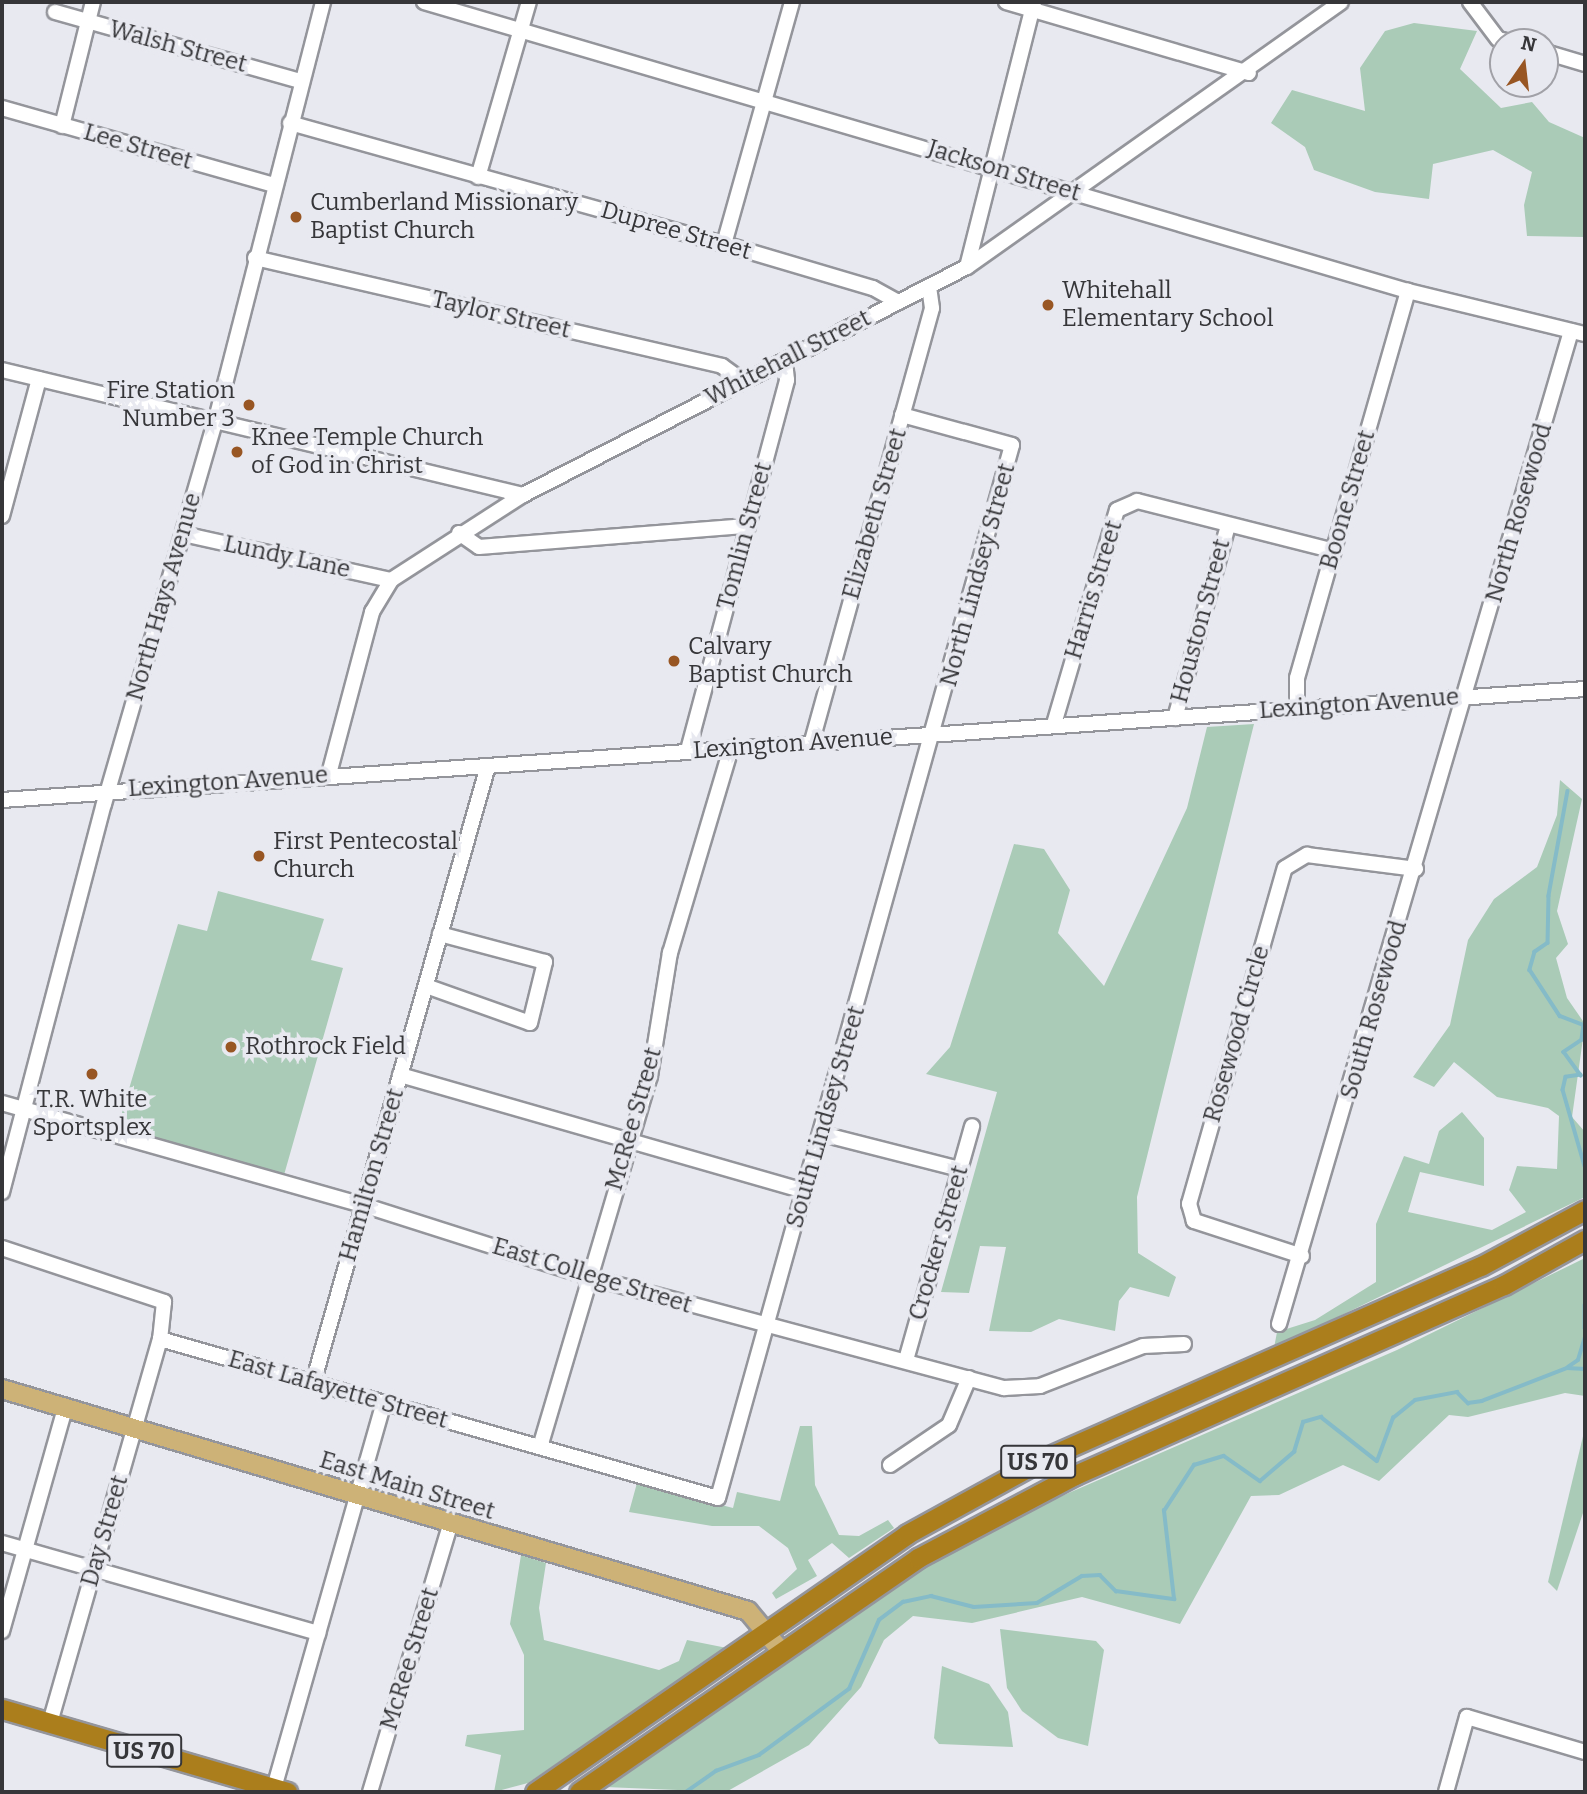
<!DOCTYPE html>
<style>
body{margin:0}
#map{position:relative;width:1587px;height:1794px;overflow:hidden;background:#e8e9f0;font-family:Bitter,serif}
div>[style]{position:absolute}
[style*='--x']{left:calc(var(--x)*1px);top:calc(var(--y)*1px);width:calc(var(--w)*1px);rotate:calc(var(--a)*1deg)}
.green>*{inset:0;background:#aacbb7}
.stream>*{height:3.5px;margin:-1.75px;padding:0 1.75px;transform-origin:1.75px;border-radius:1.75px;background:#85bbc8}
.roads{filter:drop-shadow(2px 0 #94959b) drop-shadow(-2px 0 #94959b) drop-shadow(0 2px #94959b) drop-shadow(0 -2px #94959b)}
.minor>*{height:14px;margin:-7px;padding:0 7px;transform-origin:7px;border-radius:7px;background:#fff}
.major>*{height:18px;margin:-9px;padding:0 9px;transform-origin:9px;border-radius:9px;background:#cdb277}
.highway>*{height:19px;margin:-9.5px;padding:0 9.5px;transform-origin:9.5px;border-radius:9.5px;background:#ab7e1c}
.dots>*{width:19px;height:19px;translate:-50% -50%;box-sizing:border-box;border:4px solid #e8e9f0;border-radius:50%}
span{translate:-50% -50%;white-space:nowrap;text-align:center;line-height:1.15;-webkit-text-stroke:7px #e8e9f0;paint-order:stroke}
.shield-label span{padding:2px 5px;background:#e8e9f0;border:2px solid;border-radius:5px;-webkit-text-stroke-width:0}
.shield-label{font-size:23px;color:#363639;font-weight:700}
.street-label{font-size:24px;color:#363639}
.poi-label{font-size:24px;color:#363639}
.left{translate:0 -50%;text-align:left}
.right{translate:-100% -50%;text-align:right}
.frame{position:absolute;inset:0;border:4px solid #363639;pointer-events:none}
.north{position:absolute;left:1489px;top:28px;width:70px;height:70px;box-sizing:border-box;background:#e8e9f0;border:2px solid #a1a1a7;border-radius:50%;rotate:14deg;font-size:19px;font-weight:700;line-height:28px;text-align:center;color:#363639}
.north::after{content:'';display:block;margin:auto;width:24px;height:32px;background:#985623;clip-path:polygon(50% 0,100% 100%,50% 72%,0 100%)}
</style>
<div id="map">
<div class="green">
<div style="clip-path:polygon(1414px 23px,1477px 31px,1460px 69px,1501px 108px,1532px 102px,1549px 122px,1585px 138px,1585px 237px,1527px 236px,1524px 205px,1532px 172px,1493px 150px,1433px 164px,1429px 199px,1375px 192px,1314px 170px,1305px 147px,1271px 123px,1292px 90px,1365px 111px,1360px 68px,1385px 31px)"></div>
<div style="clip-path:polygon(1254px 724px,1137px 1197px,1138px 1253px,1176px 1277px,1169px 1297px,1130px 1287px,1119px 1301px,1115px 1331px,1059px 1319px,1031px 1332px,989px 1331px,1006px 1247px,980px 1246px,969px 1293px,941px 1292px,997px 1092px,926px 1074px,950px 1047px,1014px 844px,1044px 849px,1070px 890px,1058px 933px,1104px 986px,1187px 808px,1207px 727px)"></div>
<div style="clip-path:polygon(1560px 780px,1582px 799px,1557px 911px,1568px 944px,1556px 958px,1567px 998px,1585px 1024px,1572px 1117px,1585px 1132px,1585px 1197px,1274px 1348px,1277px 1332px,1315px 1320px,1376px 1282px,1376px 1224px,1404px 1156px,1429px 1164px,1439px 1131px,1462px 1112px,1484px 1138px,1484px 1186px,1420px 1172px,1408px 1212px,1492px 1230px,1526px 1212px,1509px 1190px,1517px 1166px,1557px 1169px,1559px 1116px,1548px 1108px,1497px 1097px,1454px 1062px,1434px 1087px,1413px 1077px,1450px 1025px,1468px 940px,1494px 899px,1537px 867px,1557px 815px)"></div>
<div style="clip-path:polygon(218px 891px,324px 919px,311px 960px,343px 968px,284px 1175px,118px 1126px,178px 924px,207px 931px)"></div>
<div style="clip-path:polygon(1585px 1258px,1585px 1396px,1565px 1393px,1468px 1417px,1449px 1415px,1379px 1481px,1343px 1465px,1279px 1495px,1251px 1496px,1180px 1624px,1082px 1597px,972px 1623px,913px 1616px,884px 1640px,861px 1687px,809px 1745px,726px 1792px,605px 1787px,925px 1567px,1048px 1502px,1397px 1350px)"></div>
<div style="clip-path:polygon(800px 1426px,812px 1426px,815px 1485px,839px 1535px,859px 1536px,888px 1520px,894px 1528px,849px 1558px,832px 1543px,808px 1560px,817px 1576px,776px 1599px,772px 1593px,797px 1569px,788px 1548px,759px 1526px,712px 1526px,629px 1512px,637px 1483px,733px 1508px,737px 1492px,780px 1501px)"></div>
<div style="clip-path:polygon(1585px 1428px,1585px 1507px,1557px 1591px,1548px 1582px)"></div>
<div style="clip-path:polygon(521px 1555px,546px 1563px,539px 1608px,544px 1640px,659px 1670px,679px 1661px,687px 1640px,727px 1648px,528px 1783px,494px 1792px,501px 1755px,465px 1746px,467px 1735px,524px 1730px,524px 1655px,510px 1624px)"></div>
<div style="clip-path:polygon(1000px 1629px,1096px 1641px,1104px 1650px,1088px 1746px,1058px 1738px,1022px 1711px,1007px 1688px)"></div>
<div style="clip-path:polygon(942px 1666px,989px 1684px,1008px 1712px,1013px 1747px,939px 1744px,934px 1738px)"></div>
</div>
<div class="stream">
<div style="--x:1568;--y:791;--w:107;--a:100.3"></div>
<div style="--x:1549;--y:896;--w:47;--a:91.2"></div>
<div style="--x:1548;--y:943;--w:16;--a:145"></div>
<div style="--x:1535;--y:952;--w:19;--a:106"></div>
<div style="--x:1530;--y:970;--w:55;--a:56.9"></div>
<div style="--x:1560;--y:1016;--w:26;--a:21"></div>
<div style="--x:1584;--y:1025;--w:15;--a:98"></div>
<div style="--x:1582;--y:1040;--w:22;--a:146"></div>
<div style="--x:1564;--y:1052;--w:29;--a:54"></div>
<div style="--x:1581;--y:1075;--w:15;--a:172"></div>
<div style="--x:1566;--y:1077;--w:13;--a:103"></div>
<div style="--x:1563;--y:1090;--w:79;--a:73.9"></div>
<div style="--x:1585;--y:1305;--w:23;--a:90"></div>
<div style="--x:1568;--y:1367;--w:12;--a:-35"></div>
<div style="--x:1578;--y:1360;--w:24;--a:-73"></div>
<div style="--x:686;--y:1792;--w:37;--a:-35"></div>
<div style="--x:716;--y:1771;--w:46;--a:-20.4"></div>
<div style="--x:759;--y:1755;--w:112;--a:-36.3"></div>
<div style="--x:849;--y:1689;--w:75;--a:-66.5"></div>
<div style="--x:879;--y:1620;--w:30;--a:-37"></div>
<div style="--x:903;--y:1602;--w:29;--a:-12"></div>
<div style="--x:931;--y:1596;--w:44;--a:14.3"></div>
<div style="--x:974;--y:1607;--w:63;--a:-3.6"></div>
<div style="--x:1037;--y:1603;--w:52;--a:-31"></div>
<div style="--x:1082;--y:1576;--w:18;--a:-3"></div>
<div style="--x:1100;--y:1575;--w:23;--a:45"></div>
<div style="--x:1116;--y:1591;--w:59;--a:7.9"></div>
<div style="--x:1174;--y:1599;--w:89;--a:-96.5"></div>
<div style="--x:1164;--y:1511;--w:55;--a:-56.9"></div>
<div style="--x:1194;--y:1465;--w:31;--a:-17"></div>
<div style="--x:1224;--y:1456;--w:44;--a:34.8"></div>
<div style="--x:1260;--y:1481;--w:45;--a:-40.5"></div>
<div style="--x:1294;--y:1452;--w:31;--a:-73"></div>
<div style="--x:1303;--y:1422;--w:19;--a:-16"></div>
<div style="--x:1321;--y:1417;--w:71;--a:38.2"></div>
<div style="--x:1377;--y:1461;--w:46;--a:-69.6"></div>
<div style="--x:1393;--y:1418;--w:28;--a:-39"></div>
<div style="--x:1415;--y:1400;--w:43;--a:-10.8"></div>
<div style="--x:1457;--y:1392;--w:16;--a:45"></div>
<div style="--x:1468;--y:1403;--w:14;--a:-8"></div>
<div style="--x:1482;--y:1401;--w:91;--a:-21.2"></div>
<div style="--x:1567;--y:1368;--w:18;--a:3"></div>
</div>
<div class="roads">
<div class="minor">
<div style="--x:424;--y:2;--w:1026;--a:16.37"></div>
<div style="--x:1408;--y:291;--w:182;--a:13.7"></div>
<div style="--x:1006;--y:2;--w:253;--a:16.3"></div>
<div style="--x:1470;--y:2;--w:46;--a:52.9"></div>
<div style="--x:1498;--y:39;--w:12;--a:14"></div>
<div style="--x:55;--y:12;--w:255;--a:15.7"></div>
<div style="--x:1545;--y:52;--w:42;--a:16.7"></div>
<div style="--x:2;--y:108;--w:283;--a:15.8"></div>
<div style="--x:290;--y:123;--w:451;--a:15.6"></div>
<div style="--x:724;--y:244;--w:155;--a:16.5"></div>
<div style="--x:873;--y:288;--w:29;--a:29"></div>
<div style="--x:62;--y:126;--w:128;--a:-76"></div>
<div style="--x:478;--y:177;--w:182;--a:-73.8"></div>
<div style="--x:724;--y:244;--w:251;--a:-74.3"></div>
<div style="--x:255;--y:258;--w:479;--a:13"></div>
<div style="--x:722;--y:366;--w:26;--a:36"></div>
<div style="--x:967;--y:267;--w:273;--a:-75.8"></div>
<div style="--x:2;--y:370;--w:536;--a:13.49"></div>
<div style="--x:2;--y:516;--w:142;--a:-74.9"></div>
<div style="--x:459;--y:533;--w:24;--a:35"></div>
<div style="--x:479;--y:547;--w:269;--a:-4.5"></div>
<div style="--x:183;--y:534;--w:213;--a:12.5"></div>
<div style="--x:1297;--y:710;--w:32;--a:-90"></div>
<div style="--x:1297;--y:678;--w:403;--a:-74"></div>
<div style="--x:1175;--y:718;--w:200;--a:-74.6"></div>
<div style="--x:1054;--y:724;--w:223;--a:-73.6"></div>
<div style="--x:1117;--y:510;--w:22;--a:-24"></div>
<div style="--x:1137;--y:501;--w:203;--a:14.2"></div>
<div style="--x:812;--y:741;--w:449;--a:-74.5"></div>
<div style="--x:932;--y:308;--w:22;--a:-98"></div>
<div style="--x:688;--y:750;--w:383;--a:-75"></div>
<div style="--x:787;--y:380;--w:18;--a:-96"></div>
<div style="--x:329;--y:774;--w:168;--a:-75.1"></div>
<div style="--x:372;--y:612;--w:37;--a:-59"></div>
<div style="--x:391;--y:580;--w:157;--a:-32.8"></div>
<div style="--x:523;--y:495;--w:499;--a:-27.2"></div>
<div style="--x:967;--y:267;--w:458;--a:-35.3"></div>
<div style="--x:2;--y:800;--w:1587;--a:-4.01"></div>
<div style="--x:426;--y:986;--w:110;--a:19.6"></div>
<div style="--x:530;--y:1023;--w:63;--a:-76.2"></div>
<div style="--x:545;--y:962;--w:109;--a:-165.1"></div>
<div style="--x:400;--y:1075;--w:421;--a:16"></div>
<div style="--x:2;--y:1103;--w:375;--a:15.8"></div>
<div style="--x:363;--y:1205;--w:237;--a:17.7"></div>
<div style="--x:589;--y:1277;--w:430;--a:15"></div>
<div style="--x:1004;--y:1388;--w:36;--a:-3"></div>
<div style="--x:1040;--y:1386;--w:110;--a:-21.2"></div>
<div style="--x:1143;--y:1346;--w:41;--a:-2.8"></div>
<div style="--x:822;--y:1134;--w:141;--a:14.3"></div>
<div style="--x:2;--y:1192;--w:401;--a:-75.3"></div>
<div style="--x:104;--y:804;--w:401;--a:-73.8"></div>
<div style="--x:216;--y:419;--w:431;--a:-75.6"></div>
<div style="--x:2;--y:1248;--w:171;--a:18.4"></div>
<div style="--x:164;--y:1302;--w:37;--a:96"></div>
<div style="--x:160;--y:1339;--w:399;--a:106"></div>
<div style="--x:1302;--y:1256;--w:114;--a:-162"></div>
<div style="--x:1194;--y:1221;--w:18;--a:-106"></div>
<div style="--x:1189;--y:1204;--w:349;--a:-74.1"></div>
<div style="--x:1285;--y:868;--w:26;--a:-31"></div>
<div style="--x:1307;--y:855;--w:110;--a:7.3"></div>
<div style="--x:1279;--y:1324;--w:1035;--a:-73.61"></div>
<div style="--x:160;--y:1339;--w:580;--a:15.9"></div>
<div style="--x:718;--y:1498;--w:1093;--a:-74.4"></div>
<div style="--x:1012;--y:445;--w:114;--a:-164.7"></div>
<div style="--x:906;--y:1360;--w:243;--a:-74.2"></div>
<div style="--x:313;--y:1383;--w:641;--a:-74.17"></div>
<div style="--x:540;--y:1447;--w:387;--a:-73.5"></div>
<div style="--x:650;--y:1076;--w:125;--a:-80.8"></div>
<div style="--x:670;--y:953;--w:213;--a:-73.4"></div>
<div style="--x:890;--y:1465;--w:71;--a:-34.1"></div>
<div style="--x:949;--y:1425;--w:51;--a:-66.9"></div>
<div style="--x:2;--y:1543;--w:329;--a:15.9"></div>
<div style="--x:2;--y:1631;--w:231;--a:-74.2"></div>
<div style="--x:274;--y:1788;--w:400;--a:-74.1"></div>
<div style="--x:370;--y:1792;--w:278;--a:-73.3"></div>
<div style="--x:1446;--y:1792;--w:78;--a:-74.4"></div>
<div style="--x:1467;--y:1717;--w:123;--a:16.5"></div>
</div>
<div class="major">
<div style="--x:2;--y:1389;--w:778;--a:16.57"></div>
<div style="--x:748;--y:1611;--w:53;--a:50.3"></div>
</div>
<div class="highway">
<div style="--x:2;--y:1709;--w:297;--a:16.2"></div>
<div style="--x:535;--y:1792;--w:453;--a:-34.7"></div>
<div style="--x:907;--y:1534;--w:158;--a:-28.8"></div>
<div style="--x:1045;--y:1458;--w:476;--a:-23.8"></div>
<div style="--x:1481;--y:1266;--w:118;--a:-28.3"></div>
<div style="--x:579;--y:1792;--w:412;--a:-34.6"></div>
<div style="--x:918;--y:1558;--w:178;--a:-27.9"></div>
<div style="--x:1075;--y:1475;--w:469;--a:-23.9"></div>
<div style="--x:1504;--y:1285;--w:93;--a:-29.1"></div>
</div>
</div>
<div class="dots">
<div style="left:296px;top:217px;background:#985623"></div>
<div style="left:1048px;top:305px;background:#985623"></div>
<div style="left:249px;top:405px;background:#985623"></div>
<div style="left:237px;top:452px;background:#985623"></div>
<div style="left:674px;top:661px;background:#985623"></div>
<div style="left:259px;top:856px;background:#985623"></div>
<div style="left:231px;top:1047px;background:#985623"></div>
<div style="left:92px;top:1074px;background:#985623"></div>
</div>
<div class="shield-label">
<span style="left:1038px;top:1462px">US 70</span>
<span style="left:144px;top:1751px">US 70</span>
</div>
<div class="street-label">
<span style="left:178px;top:47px;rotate:15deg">Walsh Street</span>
<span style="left:138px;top:147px;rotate:16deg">Lee Street</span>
<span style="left:1004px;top:171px;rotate:17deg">Jackson Street</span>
<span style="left:676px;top:231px;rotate:16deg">Dupree Street</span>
<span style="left:501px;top:315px;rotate:13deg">Taylor Street</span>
<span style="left:788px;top:358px;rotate:-27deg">Whitehall Street</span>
<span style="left:1348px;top:500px;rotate:-74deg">Boone Street</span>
<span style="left:1519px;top:513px;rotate:-74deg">North Rosewood</span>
<span style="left:875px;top:514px;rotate:-74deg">Elizabeth Street</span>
<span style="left:745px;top:536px;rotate:-75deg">Tomlin Street</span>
<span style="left:287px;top:557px;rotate:12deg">Lundy Lane</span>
<span style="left:978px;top:575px;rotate:-75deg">North Lindsey Street</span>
<span style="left:1094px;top:590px;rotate:-73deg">Harris Street</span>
<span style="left:164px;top:597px;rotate:-74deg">North Hays Avenue</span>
<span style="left:1201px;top:621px;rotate:-75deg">Houston Street</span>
<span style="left:1359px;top:704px;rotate:-4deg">Lexington Avenue</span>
<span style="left:793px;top:744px;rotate:-4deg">Lexington Avenue</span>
<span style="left:228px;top:782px;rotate:-4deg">Lexington Avenue</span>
<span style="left:1374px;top:1010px;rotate:-74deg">South Rosewood</span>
<span style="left:1237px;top:1034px;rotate:-74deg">Rosewood Circle</span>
<span style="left:826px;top:1117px;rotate:-74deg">South Lindsey Street</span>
<span style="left:634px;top:1119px;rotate:-74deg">McRee Street</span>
<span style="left:372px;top:1175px;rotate:-74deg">Hamilton Street</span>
<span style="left:939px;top:1243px;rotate:-74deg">Crocker Street</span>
<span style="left:592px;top:1276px;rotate:17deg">East College Street</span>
<span style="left:338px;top:1390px;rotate:16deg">East Lafayette Street</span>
<span style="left:407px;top:1486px;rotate:17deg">East Main Street</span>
<span style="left:105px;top:1531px;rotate:-74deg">Day Street</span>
<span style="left:410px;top:1659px;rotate:-73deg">McRee Street</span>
</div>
<div class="poi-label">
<span class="left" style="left:310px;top:217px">Cumberland Missionary<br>Baptist Church</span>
<span class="left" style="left:1062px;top:305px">Whitehall<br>Elementary School</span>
<span class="right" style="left:235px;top:405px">Fire Station<br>Number 3</span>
<span class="left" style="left:251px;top:452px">Knee Temple Church<br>of God in Christ</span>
<span class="left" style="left:688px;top:661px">Calvary<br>Baptist Church</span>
<span class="left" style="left:273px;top:856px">First Pentecostal<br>Church</span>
<span class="left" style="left:245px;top:1047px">Rothrock Field</span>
<span style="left:92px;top:1114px">T.R. White<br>Sportsplex</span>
</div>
<div class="frame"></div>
<div class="north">N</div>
</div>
